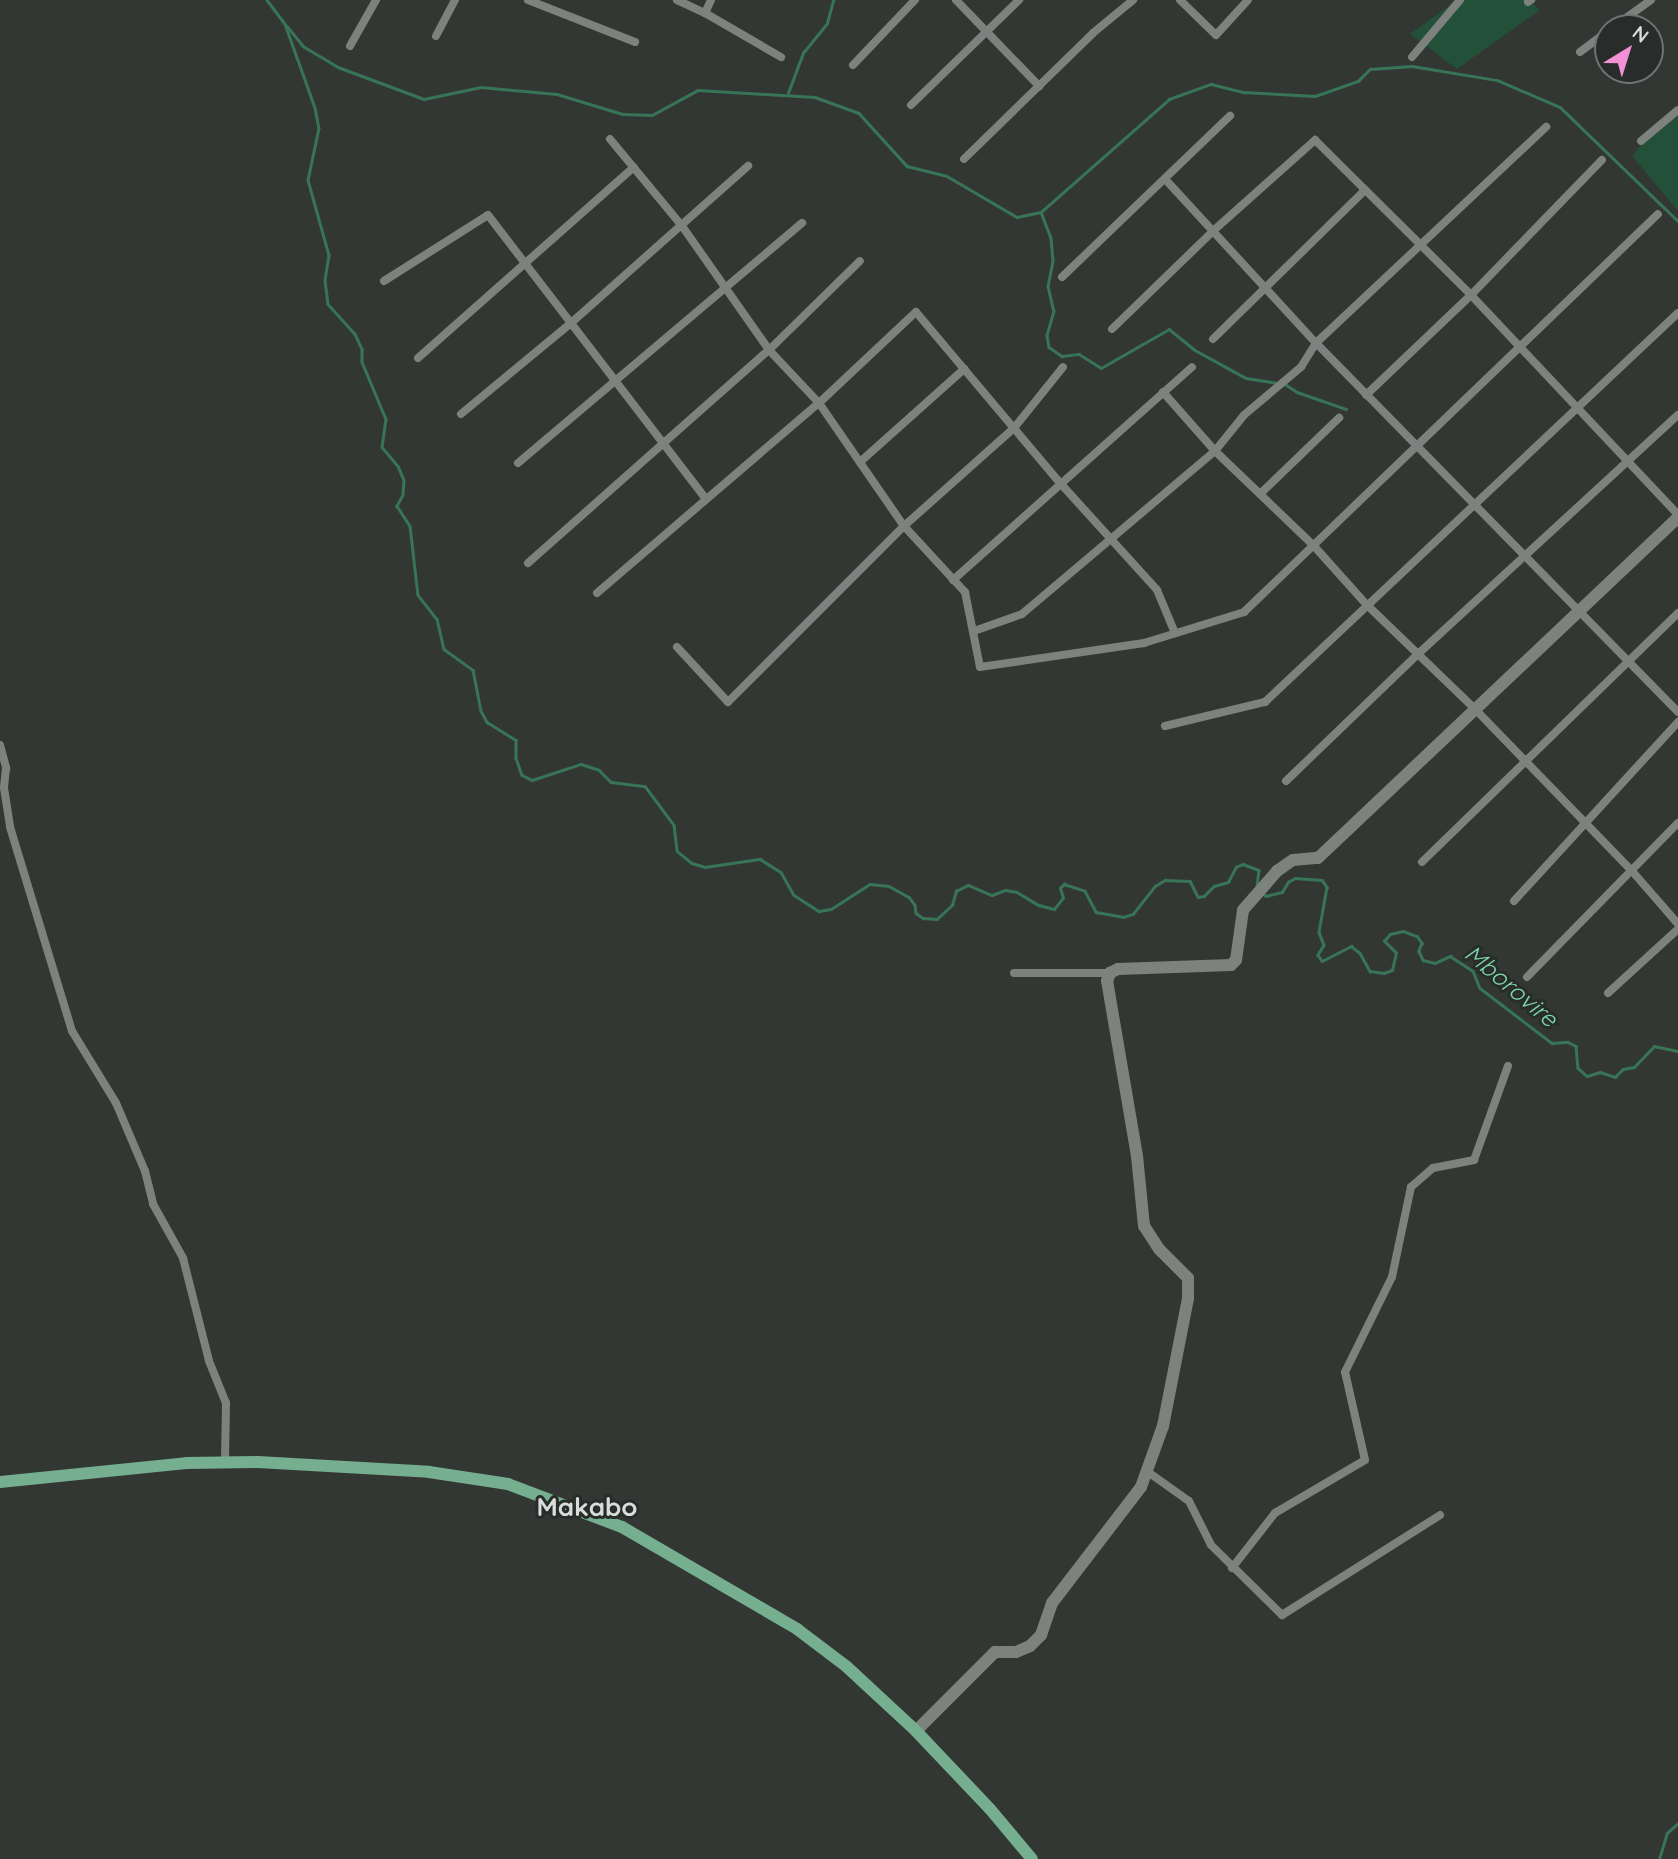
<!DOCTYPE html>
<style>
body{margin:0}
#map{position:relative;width:1678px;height:1859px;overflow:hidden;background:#323734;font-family:Quicksand,sans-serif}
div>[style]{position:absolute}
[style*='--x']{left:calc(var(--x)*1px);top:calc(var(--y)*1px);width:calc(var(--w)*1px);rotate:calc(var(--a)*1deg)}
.green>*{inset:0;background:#235039}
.stream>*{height:2.5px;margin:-1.25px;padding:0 1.25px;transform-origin:1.25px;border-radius:1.25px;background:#387556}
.street>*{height:8px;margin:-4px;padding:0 4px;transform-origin:4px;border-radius:4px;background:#7d827f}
.secondary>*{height:12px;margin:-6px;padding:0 6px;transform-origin:6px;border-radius:6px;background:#7d827f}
.primary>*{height:12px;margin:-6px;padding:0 6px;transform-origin:6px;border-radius:6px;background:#76ae90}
span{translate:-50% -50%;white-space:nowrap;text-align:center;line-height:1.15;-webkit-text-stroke:6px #282c2a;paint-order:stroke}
.water-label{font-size:24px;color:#7dd6a6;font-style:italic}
.quarter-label{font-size:26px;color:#d8deda;font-weight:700}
.north{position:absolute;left:1594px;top:14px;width:70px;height:70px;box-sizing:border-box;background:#282c2a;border:2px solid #6f7371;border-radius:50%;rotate:38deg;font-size:19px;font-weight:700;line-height:28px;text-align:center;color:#dadddb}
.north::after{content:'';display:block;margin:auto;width:24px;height:32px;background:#f391d6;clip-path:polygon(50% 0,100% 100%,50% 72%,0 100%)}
</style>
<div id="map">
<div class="green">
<div style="clip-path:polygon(1457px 0,1529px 0,1540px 10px,1457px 69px,1410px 34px)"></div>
<div style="clip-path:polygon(1678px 116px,1678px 211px,1633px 157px,1637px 149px)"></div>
</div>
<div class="stream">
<div style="--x:267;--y:0;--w:30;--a:53"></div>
<div style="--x:285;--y:24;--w:89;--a:70.3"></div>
<div style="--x:315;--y:108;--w:20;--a:79"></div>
<div style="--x:319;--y:128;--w:53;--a:101.9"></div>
<div style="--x:308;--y:180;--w:78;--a:74.4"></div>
<div style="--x:329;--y:255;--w:25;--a:99"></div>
<div style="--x:325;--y:280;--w:24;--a:83"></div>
<div style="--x:328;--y:304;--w:40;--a:48"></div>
<div style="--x:355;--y:334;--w:17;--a:65"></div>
<div style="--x:362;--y:349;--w:13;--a:90"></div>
<div style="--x:362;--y:362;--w:62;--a:67.2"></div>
<div style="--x:386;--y:419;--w:28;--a:98"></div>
<div style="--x:382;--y:447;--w:25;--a:50"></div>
<div style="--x:398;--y:466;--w:15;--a:67"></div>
<div style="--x:404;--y:480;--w:15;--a:94"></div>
<div style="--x:403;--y:495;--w:13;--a:119"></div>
<div style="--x:397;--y:506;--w:24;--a:57"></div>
<div style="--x:410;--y:526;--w:69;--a:83.4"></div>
<div style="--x:418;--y:595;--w:31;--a:52"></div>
<div style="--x:437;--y:619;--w:31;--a:77"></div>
<div style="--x:444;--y:649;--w:36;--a:36"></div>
<div style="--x:473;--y:670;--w:42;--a:79"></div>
<div style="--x:481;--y:711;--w:13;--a:61"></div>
<div style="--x:487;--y:722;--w:34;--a:32"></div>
<div style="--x:516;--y:740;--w:18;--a:90"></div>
<div style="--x:516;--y:758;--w:18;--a:71"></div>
<div style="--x:522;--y:775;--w:11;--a:27"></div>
<div style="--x:532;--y:780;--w:52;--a:-18.1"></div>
<div style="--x:581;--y:764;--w:19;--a:18"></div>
<div style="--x:599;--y:770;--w:17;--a:45"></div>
<div style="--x:611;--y:782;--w:34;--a:7"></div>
<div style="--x:645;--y:786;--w:49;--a:53.4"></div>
<div style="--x:674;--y:825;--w:26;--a:83"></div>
<div style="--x:677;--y:851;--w:19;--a:39"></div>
<div style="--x:692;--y:863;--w:14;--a:17"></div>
<div style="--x:705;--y:867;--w:56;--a:-8.3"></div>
<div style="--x:760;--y:859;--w:25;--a:32"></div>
<div style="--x:781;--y:872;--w:26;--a:61"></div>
<div style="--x:794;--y:895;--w:30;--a:33"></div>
<div style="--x:819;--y:911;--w:12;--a:-9"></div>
<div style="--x:831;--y:909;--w:46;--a:-32.7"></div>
<div style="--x:870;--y:884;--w:19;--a:6"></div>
<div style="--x:889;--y:886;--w:23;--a:29"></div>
<div style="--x:909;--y:897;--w:10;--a:53"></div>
<div style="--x:915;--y:905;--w:8;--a:83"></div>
<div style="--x:916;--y:913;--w:9;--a:36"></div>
<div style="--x:923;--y:918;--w:14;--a:4"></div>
<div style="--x:937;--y:919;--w:21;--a:-43"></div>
<div style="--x:952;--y:905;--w:15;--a:-74"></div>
<div style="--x:956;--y:891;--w:13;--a:-27"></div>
<div style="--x:968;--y:885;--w:26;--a:23"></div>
<div style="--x:992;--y:895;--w:14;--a:-21"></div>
<div style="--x:1005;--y:890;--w:12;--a:9"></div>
<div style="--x:1017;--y:892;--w:26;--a:31"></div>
<div style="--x:1039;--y:905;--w:16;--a:15"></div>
<div style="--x:1054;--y:909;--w:14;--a:-51"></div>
<div style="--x:1063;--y:898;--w:10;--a:-107"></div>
<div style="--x:1060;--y:888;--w:6;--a:-45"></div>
<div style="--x:1064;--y:884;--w:22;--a:18"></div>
<div style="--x:1085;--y:891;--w:24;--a:62"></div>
<div style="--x:1096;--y:912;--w:27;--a:10"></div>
<div style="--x:1123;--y:917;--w:10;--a:-17"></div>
<div style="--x:1133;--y:914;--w:36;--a:-52"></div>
<div style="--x:1155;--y:886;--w:12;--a:-31"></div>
<div style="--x:1165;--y:880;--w:25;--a:2"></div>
<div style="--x:1190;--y:881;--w:18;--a:63"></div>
<div style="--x:1198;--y:897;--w:6;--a:-9"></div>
<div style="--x:1204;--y:896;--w:14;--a:-45"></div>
<div style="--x:1214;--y:886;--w:15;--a:-16"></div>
<div style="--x:1228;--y:882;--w:17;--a:-62"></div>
<div style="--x:1236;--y:867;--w:8;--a:-23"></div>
<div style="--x:1243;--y:864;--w:17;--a:21"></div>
<div style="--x:1259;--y:870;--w:16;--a:97"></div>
<div style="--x:287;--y:26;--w:26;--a:51"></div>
<div style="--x:303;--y:46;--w:41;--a:31"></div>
<div style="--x:338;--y:67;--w:92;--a:20.4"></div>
<div style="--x:424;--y:99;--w:58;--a:-11.9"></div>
<div style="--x:481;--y:87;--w:76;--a:5.3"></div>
<div style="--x:557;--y:94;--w:69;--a:16.9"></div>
<div style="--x:623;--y:114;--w:29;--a:2"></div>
<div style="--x:652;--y:115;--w:52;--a:-28.5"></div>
<div style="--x:698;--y:90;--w:117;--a:3.4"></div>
<div style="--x:815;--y:97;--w:47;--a:20"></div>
<div style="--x:859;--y:113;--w:72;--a:47.8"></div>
<div style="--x:907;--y:166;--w:41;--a:14"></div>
<div style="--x:947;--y:176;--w:81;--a:30.4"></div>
<div style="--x:1017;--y:217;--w:25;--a:-12"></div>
<div style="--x:1041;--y:212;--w:171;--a:-41.4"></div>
<div style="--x:1169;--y:99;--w:45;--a:-19.7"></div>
<div style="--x:1211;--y:84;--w:32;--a:14"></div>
<div style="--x:1242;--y:92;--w:73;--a:3.1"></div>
<div style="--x:1315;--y:96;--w:46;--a:-19.2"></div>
<div style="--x:1358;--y:81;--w:17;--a:-45"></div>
<div style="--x:1370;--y:69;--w:42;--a:-4.1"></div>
<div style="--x:1412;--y:66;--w:86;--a:9.4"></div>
<div style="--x:1497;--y:80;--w:69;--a:23.2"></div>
<div style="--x:1560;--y:107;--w:164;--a:44"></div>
<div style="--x:788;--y:93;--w:43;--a:-69.4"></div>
<div style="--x:803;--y:53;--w:38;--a:-51"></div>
<div style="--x:827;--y:23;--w:24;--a:-75"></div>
<div style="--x:1041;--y:212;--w:28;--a:69"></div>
<div style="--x:1051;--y:238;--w:23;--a:85"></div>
<div style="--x:1053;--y:261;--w:25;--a:101"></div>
<div style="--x:1048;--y:286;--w:26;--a:77"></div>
<div style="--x:1054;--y:311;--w:25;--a:106"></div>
<div style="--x:1047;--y:335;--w:12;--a:81"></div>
<div style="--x:1049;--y:347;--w:16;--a:35"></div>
<div style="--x:1062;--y:356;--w:17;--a:-7"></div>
<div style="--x:1079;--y:354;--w:26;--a:32"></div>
<div style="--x:1101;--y:368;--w:78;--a:-29.8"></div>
<div style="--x:1169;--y:329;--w:33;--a:39"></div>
<div style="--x:1195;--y:350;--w:58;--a:28.8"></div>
<div style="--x:1246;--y:378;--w:33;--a:9"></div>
<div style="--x:1285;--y:384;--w:14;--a:34"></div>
<div style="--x:1297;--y:392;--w:52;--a:19.1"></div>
<div style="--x:1263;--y:893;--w:4;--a:45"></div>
<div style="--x:1266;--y:896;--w:16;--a:-14"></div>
<div style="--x:1282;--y:892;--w:12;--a:-59"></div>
<div style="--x:1288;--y:882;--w:8;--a:-30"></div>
<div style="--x:1295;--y:878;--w:27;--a:4"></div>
<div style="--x:1322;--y:880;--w:9;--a:54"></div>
<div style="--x:1327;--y:887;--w:46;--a:100.1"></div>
<div style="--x:1319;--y:932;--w:14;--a:69"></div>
<div style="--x:1324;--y:945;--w:12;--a:121"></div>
<div style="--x:1318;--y:955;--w:7;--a:56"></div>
<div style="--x:1322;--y:961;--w:33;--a:-27"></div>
<div style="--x:1351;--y:946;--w:11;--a:38"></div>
<div style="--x:1360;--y:953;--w:21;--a:61"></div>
<div style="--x:1370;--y:971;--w:14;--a:8"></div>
<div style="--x:1384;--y:973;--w:9;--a:-21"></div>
<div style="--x:1392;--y:970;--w:17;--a:-77"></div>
<div style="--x:1396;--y:953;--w:17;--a:-135"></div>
<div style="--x:1384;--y:941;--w:9;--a:-49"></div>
<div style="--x:1390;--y:934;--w:13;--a:-13"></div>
<div style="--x:1403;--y:931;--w:15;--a:20"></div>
<div style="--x:1417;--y:936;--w:9;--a:54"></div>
<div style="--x:1422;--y:943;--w:9;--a:111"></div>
<div style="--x:1419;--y:951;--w:10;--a:66"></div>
<div style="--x:1423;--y:960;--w:12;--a:14"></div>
<div style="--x:1435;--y:963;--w:17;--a:-25"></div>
<div style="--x:1450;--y:956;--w:27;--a:33"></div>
<div style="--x:1473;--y:971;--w:18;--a:68"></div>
<div style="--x:1480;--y:988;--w:91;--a:37.4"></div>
<div style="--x:1552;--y:1043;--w:16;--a:-4"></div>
<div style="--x:1568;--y:1042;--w:9;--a:27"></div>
<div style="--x:1576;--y:1046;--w:22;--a:85"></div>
<div style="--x:1578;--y:1068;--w:12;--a:42"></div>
<div style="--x:1587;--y:1076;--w:14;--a:-17"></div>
<div style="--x:1600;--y:1072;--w:16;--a:18"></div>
<div style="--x:1615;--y:1077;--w:11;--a:-45"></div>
<div style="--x:1623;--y:1069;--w:11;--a:-10"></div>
<div style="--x:1634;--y:1067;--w:29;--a:-46"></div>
<div style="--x:1654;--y:1046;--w:25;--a:12"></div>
<div style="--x:1659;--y:1859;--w:27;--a:-73"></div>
<div style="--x:1667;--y:1833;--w:15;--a:-42"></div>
</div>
<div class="street">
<div style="--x:528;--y:0;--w:115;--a:21.4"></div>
<div style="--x:677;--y:0;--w:31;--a:25"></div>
<div style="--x:705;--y:13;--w:88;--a:30.1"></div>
<div style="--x:956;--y:0;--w:120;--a:46"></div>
<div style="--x:1180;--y:0;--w:50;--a:44.2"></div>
<div style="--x:1216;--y:35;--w:47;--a:-47.6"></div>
<div style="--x:1528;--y:2;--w:4;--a:-34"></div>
<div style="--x:705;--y:13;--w:14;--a:-65"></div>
<div style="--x:1612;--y:28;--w:48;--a:-35.7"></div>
<div style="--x:436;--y:36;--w:41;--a:-62.2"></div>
<div style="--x:350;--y:46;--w:53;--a:-60.5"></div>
<div style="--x:1580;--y:52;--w:35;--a:-37"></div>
<div style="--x:1412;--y:57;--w:75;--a:-49.9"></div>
<div style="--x:853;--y:65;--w:90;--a:-46.4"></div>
<div style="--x:911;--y:105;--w:151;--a:-44.2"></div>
<div style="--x:610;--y:139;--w:113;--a:50.4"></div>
<div style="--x:682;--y:226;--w:151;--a:54.9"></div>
<div style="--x:769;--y:350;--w:73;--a:46.7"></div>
<div style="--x:819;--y:403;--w:150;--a:55.4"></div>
<div style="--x:904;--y:526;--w:90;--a:47.3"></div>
<div style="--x:965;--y:592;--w:76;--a:78.7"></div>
<div style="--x:980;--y:667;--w:166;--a:-8.3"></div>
<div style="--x:1144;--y:643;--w:105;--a:-17.2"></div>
<div style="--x:1244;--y:612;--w:574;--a:-43.87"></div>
<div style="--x:1641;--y:141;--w:48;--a:-40"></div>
<div style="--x:964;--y:159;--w:180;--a:-44.3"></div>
<div style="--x:1093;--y:33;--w:52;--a:-39.5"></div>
<div style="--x:1165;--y:179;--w:223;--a:47.4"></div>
<div style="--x:1316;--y:343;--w:517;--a:45.55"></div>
<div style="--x:1062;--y:277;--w:233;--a:-43.8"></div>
<div style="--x:384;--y:281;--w:123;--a:-32.4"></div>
<div style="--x:488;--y:215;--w:358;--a:52.5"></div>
<div style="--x:1112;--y:329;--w:141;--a:-44.1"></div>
<div style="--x:1213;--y:231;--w:137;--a:-41.7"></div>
<div style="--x:1315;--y:140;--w:220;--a:44.8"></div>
<div style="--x:1471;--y:295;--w:302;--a:46.7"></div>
<div style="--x:1213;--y:339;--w:213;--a:-44.4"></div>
<div style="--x:418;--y:358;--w:288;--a:-41.5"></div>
<div style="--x:1163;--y:392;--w:79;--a:48.6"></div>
<div style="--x:1215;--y:451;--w:137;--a:43.8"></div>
<div style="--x:1314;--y:546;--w:78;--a:48.1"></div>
<div style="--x:1366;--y:604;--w:150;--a:43.9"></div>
<div style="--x:1474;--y:708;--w:227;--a:45.9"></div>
<div style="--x:1632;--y:871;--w:70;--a:49"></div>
<div style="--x:1366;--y:395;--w:145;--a:-43.6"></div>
<div style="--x:1471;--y:295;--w:188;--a:-45.9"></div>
<div style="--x:461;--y:414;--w:143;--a:-39.6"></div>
<div style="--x:571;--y:323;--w:237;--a:-41.6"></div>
<div style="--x:860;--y:462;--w:140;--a:-41.8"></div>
<div style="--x:518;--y:463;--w:372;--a:-40.2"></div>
<div style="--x:1260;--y:494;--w:110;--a:-43.9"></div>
<div style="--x:528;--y:563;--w:322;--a:-41.5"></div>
<div style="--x:769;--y:350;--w:127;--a:-44.4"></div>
<div style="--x:953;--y:580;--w:320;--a:-41.7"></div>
<div style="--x:597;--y:593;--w:292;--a:-40.6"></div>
<div style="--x:819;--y:403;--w:133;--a:-43.2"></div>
<div style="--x:916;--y:312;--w:225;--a:49.9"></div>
<div style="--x:1061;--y:484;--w:143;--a:47.8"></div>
<div style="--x:1157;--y:590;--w:47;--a:67.3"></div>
<div style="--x:974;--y:631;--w:51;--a:-19.5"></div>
<div style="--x:1022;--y:614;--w:253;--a:-40.2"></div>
<div style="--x:1215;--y:451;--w:46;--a:-51.1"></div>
<div style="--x:1244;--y:415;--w:75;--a:-40.1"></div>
<div style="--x:1301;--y:367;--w:28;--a:-58"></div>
<div style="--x:1316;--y:343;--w:316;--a:-43.2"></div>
<div style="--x:677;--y:647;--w:75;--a:47.2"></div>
<div style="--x:728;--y:702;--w:249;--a:-45"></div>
<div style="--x:904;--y:526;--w:147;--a:-41.7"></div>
<div style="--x:1014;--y:428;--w:78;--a:-51.2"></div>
<div style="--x:1165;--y:726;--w:103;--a:-13.5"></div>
<div style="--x:1265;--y:702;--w:567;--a:-43.29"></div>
<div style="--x:0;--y:745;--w:24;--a:75"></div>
<div style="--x:6;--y:768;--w:20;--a:96"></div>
<div style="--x:4;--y:788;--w:39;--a:81"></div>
<div style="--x:10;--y:827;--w:213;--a:73.1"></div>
<div style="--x:72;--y:1031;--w:84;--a:58.6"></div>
<div style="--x:116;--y:1103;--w:74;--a:66.9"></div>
<div style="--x:145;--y:1171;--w:34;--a:76"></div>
<div style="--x:153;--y:1204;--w:62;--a:60.9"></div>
<div style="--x:183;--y:1258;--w:106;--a:75.8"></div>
<div style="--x:209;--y:1361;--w:45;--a:68"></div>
<div style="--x:226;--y:1403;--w:59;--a:91"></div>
<div style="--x:1286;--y:781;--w:183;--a:-43.9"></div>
<div style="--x:1418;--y:654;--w:353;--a:-42.6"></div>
<div style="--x:1422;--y:862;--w:357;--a:-44.2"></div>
<div style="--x:1514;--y:901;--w:243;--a:-47.5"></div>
<div style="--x:1014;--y:973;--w:96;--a:0"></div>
<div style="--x:1527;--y:977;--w:216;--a:-45.6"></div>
<div style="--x:1608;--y:993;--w:95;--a:-42.4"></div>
<div style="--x:1148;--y:1472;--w:50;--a:35.3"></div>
<div style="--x:1189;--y:1501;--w:49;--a:63.4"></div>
<div style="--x:1211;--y:1545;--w:100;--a:44.6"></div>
<div style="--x:1282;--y:1615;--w:187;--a:-32.3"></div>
<div style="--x:1232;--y:1568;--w:70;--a:-52"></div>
<div style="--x:1275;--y:1513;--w:104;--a:-30.5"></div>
<div style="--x:1365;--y:1460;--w:90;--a:-102.8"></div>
<div style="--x:1345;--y:1372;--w:106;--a:-63.7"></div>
<div style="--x:1392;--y:1277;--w:92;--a:-78.1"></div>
<div style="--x:1411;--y:1187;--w:29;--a:-41"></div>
<div style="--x:1433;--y:1168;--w:42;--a:-11"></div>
<div style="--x:1474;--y:1160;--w:100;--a:-70.1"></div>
</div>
<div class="secondary">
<div style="--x:916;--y:1731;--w:112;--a:-45"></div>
<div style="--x:995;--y:1652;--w:21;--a:0"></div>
<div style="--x:1016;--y:1652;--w:15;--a:-23"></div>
<div style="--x:1030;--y:1646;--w:16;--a:-45"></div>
<div style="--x:1041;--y:1635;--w:34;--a:-71"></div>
<div style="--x:1052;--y:1603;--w:146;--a:-52.5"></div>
<div style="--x:1141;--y:1487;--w:65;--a:-70.2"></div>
<div style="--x:1163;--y:1426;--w:130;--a:-78.9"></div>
<div style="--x:1188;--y:1298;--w:20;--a:-90"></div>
<div style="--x:1188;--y:1278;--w:41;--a:-135"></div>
<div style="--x:1159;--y:1249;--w:27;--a:-123"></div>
<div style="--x:1144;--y:1226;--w:70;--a:-95.7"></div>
<div style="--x:1137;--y:1156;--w:178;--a:-99.7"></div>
<div style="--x:1107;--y:981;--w:9;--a:-69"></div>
<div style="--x:1110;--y:973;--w:9;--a:-27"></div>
<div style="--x:1118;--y:969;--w:113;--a:-2"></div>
<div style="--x:1231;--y:965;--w:7;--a:-45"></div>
<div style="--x:1236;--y:960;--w:50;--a:-82"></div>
<div style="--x:1243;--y:910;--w:52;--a:-48.9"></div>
<div style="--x:1277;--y:871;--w:19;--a:-35"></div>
<div style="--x:1293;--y:860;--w:25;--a:-5"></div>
<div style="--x:1318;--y:858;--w:496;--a:-43.4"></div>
</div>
<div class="primary">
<div style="--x:0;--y:1482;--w:187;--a:-5.8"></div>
<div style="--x:186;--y:1463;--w:72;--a:-0.8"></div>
<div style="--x:258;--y:1462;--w:171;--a:3.3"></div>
<div style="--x:429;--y:1472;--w:80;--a:8.6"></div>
<div style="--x:508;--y:1484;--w:122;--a:20.7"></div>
<div style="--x:622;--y:1527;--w:203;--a:30.2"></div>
<div style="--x:797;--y:1629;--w:63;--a:37.2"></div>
<div style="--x:847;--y:1667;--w:94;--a:42.8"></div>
<div style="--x:916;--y:1731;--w:108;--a:46.5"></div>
<div style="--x:990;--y:1809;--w:65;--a:50"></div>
</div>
<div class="water-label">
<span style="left:1511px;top:986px;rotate:40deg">Mborovire</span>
</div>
<div class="quarter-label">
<span style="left:587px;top:1507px">Makabo</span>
</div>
<div class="north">N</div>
</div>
